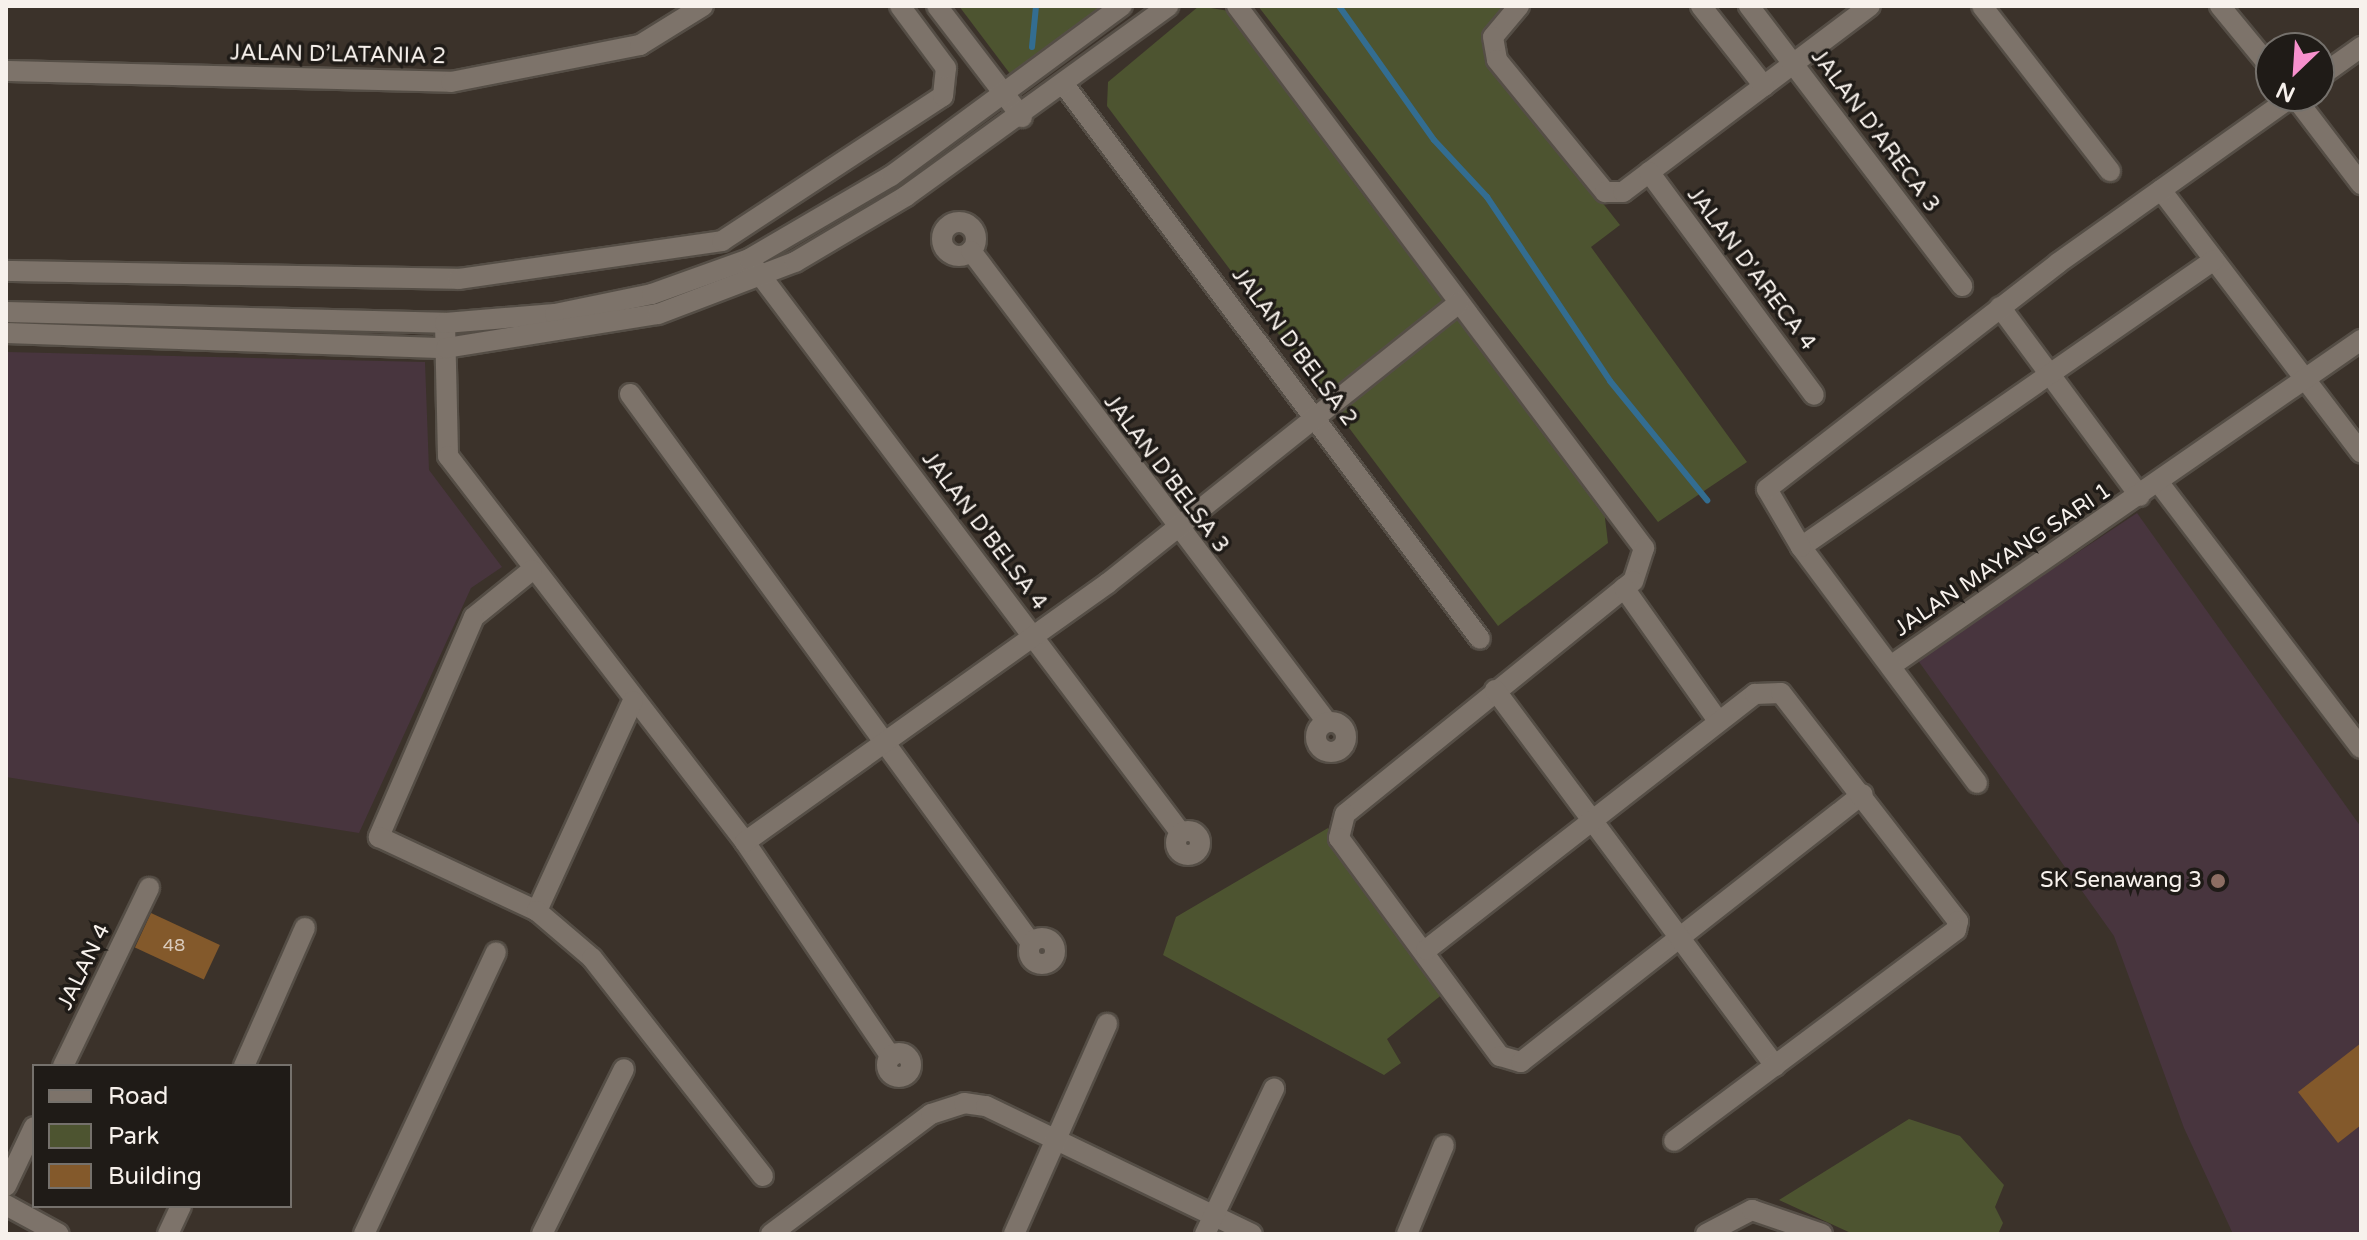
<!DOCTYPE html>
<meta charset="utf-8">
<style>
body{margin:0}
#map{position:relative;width:2367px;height:1240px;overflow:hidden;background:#3b322a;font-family:"Varela Round",sans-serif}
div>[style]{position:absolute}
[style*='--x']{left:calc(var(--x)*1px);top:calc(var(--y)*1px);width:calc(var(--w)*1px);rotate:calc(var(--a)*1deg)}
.education>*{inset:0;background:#48353e}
.green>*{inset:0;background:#4d5430}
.stream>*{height:6px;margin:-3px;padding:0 3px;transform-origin:3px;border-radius:3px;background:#336d91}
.building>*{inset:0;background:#83592b;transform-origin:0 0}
.roads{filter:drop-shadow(2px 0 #554e46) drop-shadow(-2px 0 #554e46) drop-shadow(0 2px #554e46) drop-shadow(0 -2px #554e46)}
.street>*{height:20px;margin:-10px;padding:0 10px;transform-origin:10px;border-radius:10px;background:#7d736a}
.street>.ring{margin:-10px;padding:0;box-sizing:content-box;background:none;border:20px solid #7d736a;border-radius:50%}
.secondary>*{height:20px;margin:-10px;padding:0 10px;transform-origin:10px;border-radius:10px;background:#7d736a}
.dots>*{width:22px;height:22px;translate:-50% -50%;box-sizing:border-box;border:4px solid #1f1b17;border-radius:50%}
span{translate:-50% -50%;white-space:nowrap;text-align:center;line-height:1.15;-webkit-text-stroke:7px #1f1b17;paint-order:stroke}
.number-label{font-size:18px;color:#dacbbc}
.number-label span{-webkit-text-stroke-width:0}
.street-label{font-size:22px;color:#f7f1ec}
.poi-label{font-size:22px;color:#f7f1ec}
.right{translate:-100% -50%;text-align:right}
.frame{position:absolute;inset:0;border:8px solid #f7f1ec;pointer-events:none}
.legend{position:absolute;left:32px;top:1064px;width:260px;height:144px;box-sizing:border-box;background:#1f1b17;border:2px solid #75716c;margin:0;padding:10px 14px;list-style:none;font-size:24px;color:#f7f1ec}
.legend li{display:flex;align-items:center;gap:16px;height:40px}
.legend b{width:40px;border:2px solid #75716c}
.north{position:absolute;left:2255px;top:32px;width:80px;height:80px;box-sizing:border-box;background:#1f1b17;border:2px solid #75716c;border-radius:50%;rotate:205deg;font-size:22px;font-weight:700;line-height:32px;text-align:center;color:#f7f1ec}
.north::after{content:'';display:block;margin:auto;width:28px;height:36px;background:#f790cd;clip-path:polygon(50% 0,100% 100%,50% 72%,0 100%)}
</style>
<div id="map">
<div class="education">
<div style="clip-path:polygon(8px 352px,425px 362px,429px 470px,502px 567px,471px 588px,359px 833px,6px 777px)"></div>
<div style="clip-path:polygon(2137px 513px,2361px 827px,2361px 1234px,2233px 1234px,2184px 1128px,2114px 936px,1917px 659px)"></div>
</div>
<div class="green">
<div style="clip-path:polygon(959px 6px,1108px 6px,1014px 79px)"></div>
<div style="clip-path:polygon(1199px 6px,1235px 12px,1604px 510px,1608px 543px,1498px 626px,1107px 106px,1108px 82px)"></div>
<div style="clip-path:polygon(1258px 6px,1512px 6px,1491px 22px,1488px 50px,1501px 74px,1620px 225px,1591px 247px,1747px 462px,1658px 522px)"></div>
<div style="clip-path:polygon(1328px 828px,1444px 993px,1387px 1039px,1401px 1063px,1384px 1075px,1163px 955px,1176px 917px)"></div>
<div style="clip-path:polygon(1909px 1119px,1960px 1136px,2004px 1185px,1995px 1207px,2003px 1223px,1998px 1234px,1853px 1234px,1779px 1200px)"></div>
</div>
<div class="stream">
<div style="--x:1339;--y:6;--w:164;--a:54.7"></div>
<div style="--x:1434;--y:140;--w:78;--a:47.1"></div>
<div style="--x:1487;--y:197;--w:221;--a:56.2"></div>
<div style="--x:1610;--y:381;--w:154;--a:50.8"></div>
<div style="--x:1032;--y:47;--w:41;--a:-84.4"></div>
</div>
<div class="building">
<div style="left:151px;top:913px;width:76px;height:38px;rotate:25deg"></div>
<div style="clip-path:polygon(2361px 1043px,2361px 1125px,2338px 1143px,2298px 1092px)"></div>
</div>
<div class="roads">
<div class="street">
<div style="--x:937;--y:6;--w:140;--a:52.6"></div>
<div style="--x:1237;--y:6;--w:678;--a:53.1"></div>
<div style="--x:1644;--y:548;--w:35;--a:108"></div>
<div style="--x:1633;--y:581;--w:370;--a:141"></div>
<div style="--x:1345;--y:814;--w:25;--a:104"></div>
<div style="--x:1339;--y:838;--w:271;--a:53.6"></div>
<div style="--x:1500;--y:1056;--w:22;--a:16"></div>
<div style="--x:1521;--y:1062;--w:434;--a:-38.1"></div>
<div style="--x:1519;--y:6;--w:40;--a:130"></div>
<div style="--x:1493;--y:37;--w:23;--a:80"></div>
<div style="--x:1497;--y:60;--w:171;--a:50.7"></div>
<div style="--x:1605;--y:192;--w:18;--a:0"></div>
<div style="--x:1623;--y:192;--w:309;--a:-37"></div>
<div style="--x:1701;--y:6;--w:102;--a:51.8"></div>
<div style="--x:1749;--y:6;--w:352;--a:52.7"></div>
<div style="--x:1982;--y:6;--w:209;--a:52.2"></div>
<div style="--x:2220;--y:6;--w:74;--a:50.5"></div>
<div style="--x:6;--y:71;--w:445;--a:1.4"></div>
<div style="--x:451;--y:82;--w:193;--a:-11.1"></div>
<div style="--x:640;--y:45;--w:74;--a:-31.8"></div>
<div style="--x:2319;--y:77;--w:52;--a:-35.5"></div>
<div style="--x:1065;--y:86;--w:691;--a:53.11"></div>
<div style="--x:2294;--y:96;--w:111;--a:52.7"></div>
<div style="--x:1649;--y:172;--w:277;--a:53.5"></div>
<div style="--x:2161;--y:190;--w:330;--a:52.7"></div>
<div class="ring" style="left:942px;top:222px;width:14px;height:14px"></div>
<div style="--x:971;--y:251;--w:590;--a:52.92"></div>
<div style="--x:752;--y:264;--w:711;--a:53"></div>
<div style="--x:6;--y:271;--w:453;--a:1"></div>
<div style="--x:459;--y:279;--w:266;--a:-8.2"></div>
<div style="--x:722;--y:241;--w:264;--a:-33.3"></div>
<div style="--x:943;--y:96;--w:28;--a:-84"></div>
<div style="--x:946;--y:68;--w:77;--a:-126.6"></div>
<div style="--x:2000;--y:307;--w:235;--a:53.5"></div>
<div style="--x:445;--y:323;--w:133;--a:88.7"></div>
<div style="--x:448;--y:456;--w:487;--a:52.4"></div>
<div style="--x:745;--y:842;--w:260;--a:55.8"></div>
<div style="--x:630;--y:394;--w:680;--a:53.85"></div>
<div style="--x:2159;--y:483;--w:333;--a:52.7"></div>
<div style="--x:1801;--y:547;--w:503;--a:-34.8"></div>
<div style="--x:532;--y:570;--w:75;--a:141"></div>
<div style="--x:474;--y:617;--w:240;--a:113.4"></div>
<div style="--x:379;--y:837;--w:174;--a:25.1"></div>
<div style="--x:1624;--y:588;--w:163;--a:54.7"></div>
<div style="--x:1892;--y:665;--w:571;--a:-34.72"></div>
<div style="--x:1495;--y:690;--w:469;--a:53.3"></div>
<div style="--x:633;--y:701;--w:231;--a:114.6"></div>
<div style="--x:537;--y:911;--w:72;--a:40.5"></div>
<div style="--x:592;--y:958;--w:277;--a:51.9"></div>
<div class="ring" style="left:1316px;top:722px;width:10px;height:10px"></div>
<div style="--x:1977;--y:783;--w:294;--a:-126.7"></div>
<div style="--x:1801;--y:547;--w:67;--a:-120.4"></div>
<div style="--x:1767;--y:489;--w:368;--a:-37.8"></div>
<div style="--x:2058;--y:263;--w:288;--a:-35.4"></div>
<div class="ring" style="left:1176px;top:831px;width:4px;height:4px"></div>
<div style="--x:745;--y:842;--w:446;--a:-35.5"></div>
<div style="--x:1108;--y:583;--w:449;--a:-38.6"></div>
<div class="ring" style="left:1029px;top:938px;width:6px;height:6px"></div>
<div style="--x:1426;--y:950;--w:417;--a:-37.9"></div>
<div style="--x:1755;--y:694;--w:26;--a:-2"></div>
<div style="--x:1781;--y:693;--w:289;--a:52.2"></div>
<div style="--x:1958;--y:921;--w:9;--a:103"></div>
<div style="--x:1956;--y:930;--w:352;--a:143.2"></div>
<div class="ring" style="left:887px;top:1053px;width:4px;height:4px"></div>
<div style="--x:63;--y:1066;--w:198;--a:-64.2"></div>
<div style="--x:244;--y:1066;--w:151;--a:-66.2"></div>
<div style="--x:6;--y:1186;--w:65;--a:-64.6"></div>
<div style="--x:6;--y:1205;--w:60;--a:28.7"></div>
<div style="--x:168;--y:1234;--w:31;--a:-65"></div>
<div style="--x:364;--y:1234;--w:311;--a:-64.9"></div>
<div style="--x:542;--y:1234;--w:184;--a:-63.6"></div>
<div style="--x:771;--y:1234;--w:200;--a:-36.9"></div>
<div style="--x:931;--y:1114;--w:35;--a:-18"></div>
<div style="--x:964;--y:1103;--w:22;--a:8"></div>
<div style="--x:986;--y:1106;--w:295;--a:25.7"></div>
<div style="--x:1014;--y:1234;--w:230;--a:-66.1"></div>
<div style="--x:1205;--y:1234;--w:161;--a:-64.6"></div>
<div style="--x:1407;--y:1234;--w:96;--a:-67.4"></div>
<div style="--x:1706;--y:1234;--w:52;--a:-27.6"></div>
<div style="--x:1752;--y:1210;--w:74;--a:18.9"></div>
</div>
<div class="secondary">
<div style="--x:6;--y:312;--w:439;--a:1.4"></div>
<div style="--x:445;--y:323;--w:110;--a:-4.7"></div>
<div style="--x:555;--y:314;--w:99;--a:-11.7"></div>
<div style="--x:652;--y:294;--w:103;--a:-19.8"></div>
<div style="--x:749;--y:259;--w:164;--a:-30.3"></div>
<div style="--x:891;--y:176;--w:287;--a:-36.4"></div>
<div style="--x:6;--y:333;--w:440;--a:2"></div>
<div style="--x:446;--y:348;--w:215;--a:-9.1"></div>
<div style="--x:658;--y:314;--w:147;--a:-20.8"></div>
<div style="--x:795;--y:262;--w:129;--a:-30.7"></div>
<div style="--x:906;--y:196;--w:324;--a:-35.9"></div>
</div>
</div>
<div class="dots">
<div style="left:2218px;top:881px;background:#8d6e63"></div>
</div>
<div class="number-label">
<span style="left:174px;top:945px">48</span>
</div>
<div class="street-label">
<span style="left:338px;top:55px;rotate:1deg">JALAN D’LATANIA 2</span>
<span style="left:1875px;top:131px;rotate:53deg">JALAN D'ARECA 3</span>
<span style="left:1751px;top:269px;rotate:53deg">JALAN D'ARECA 4</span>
<span style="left:1294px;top:347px;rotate:53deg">JALAN D'BELSA 2</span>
<span style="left:1166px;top:474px;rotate:53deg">JALAN D'BELSA 3</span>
<span style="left:984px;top:531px;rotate:53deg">JALAN D'BELSA 4</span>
<span style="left:2003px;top:560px;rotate:-34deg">JALAN MAYANG SARI 1</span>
<span style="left:84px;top:967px;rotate:-64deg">JALAN 4</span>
</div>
<div class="poi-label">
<span class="right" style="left:2202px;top:881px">SK Senawang 3</span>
</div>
<div class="frame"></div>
<ul class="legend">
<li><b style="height:10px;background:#7d736a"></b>Road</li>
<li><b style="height:22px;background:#4d5430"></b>Park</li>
<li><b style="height:22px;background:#83592b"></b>Building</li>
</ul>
<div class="north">N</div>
</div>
